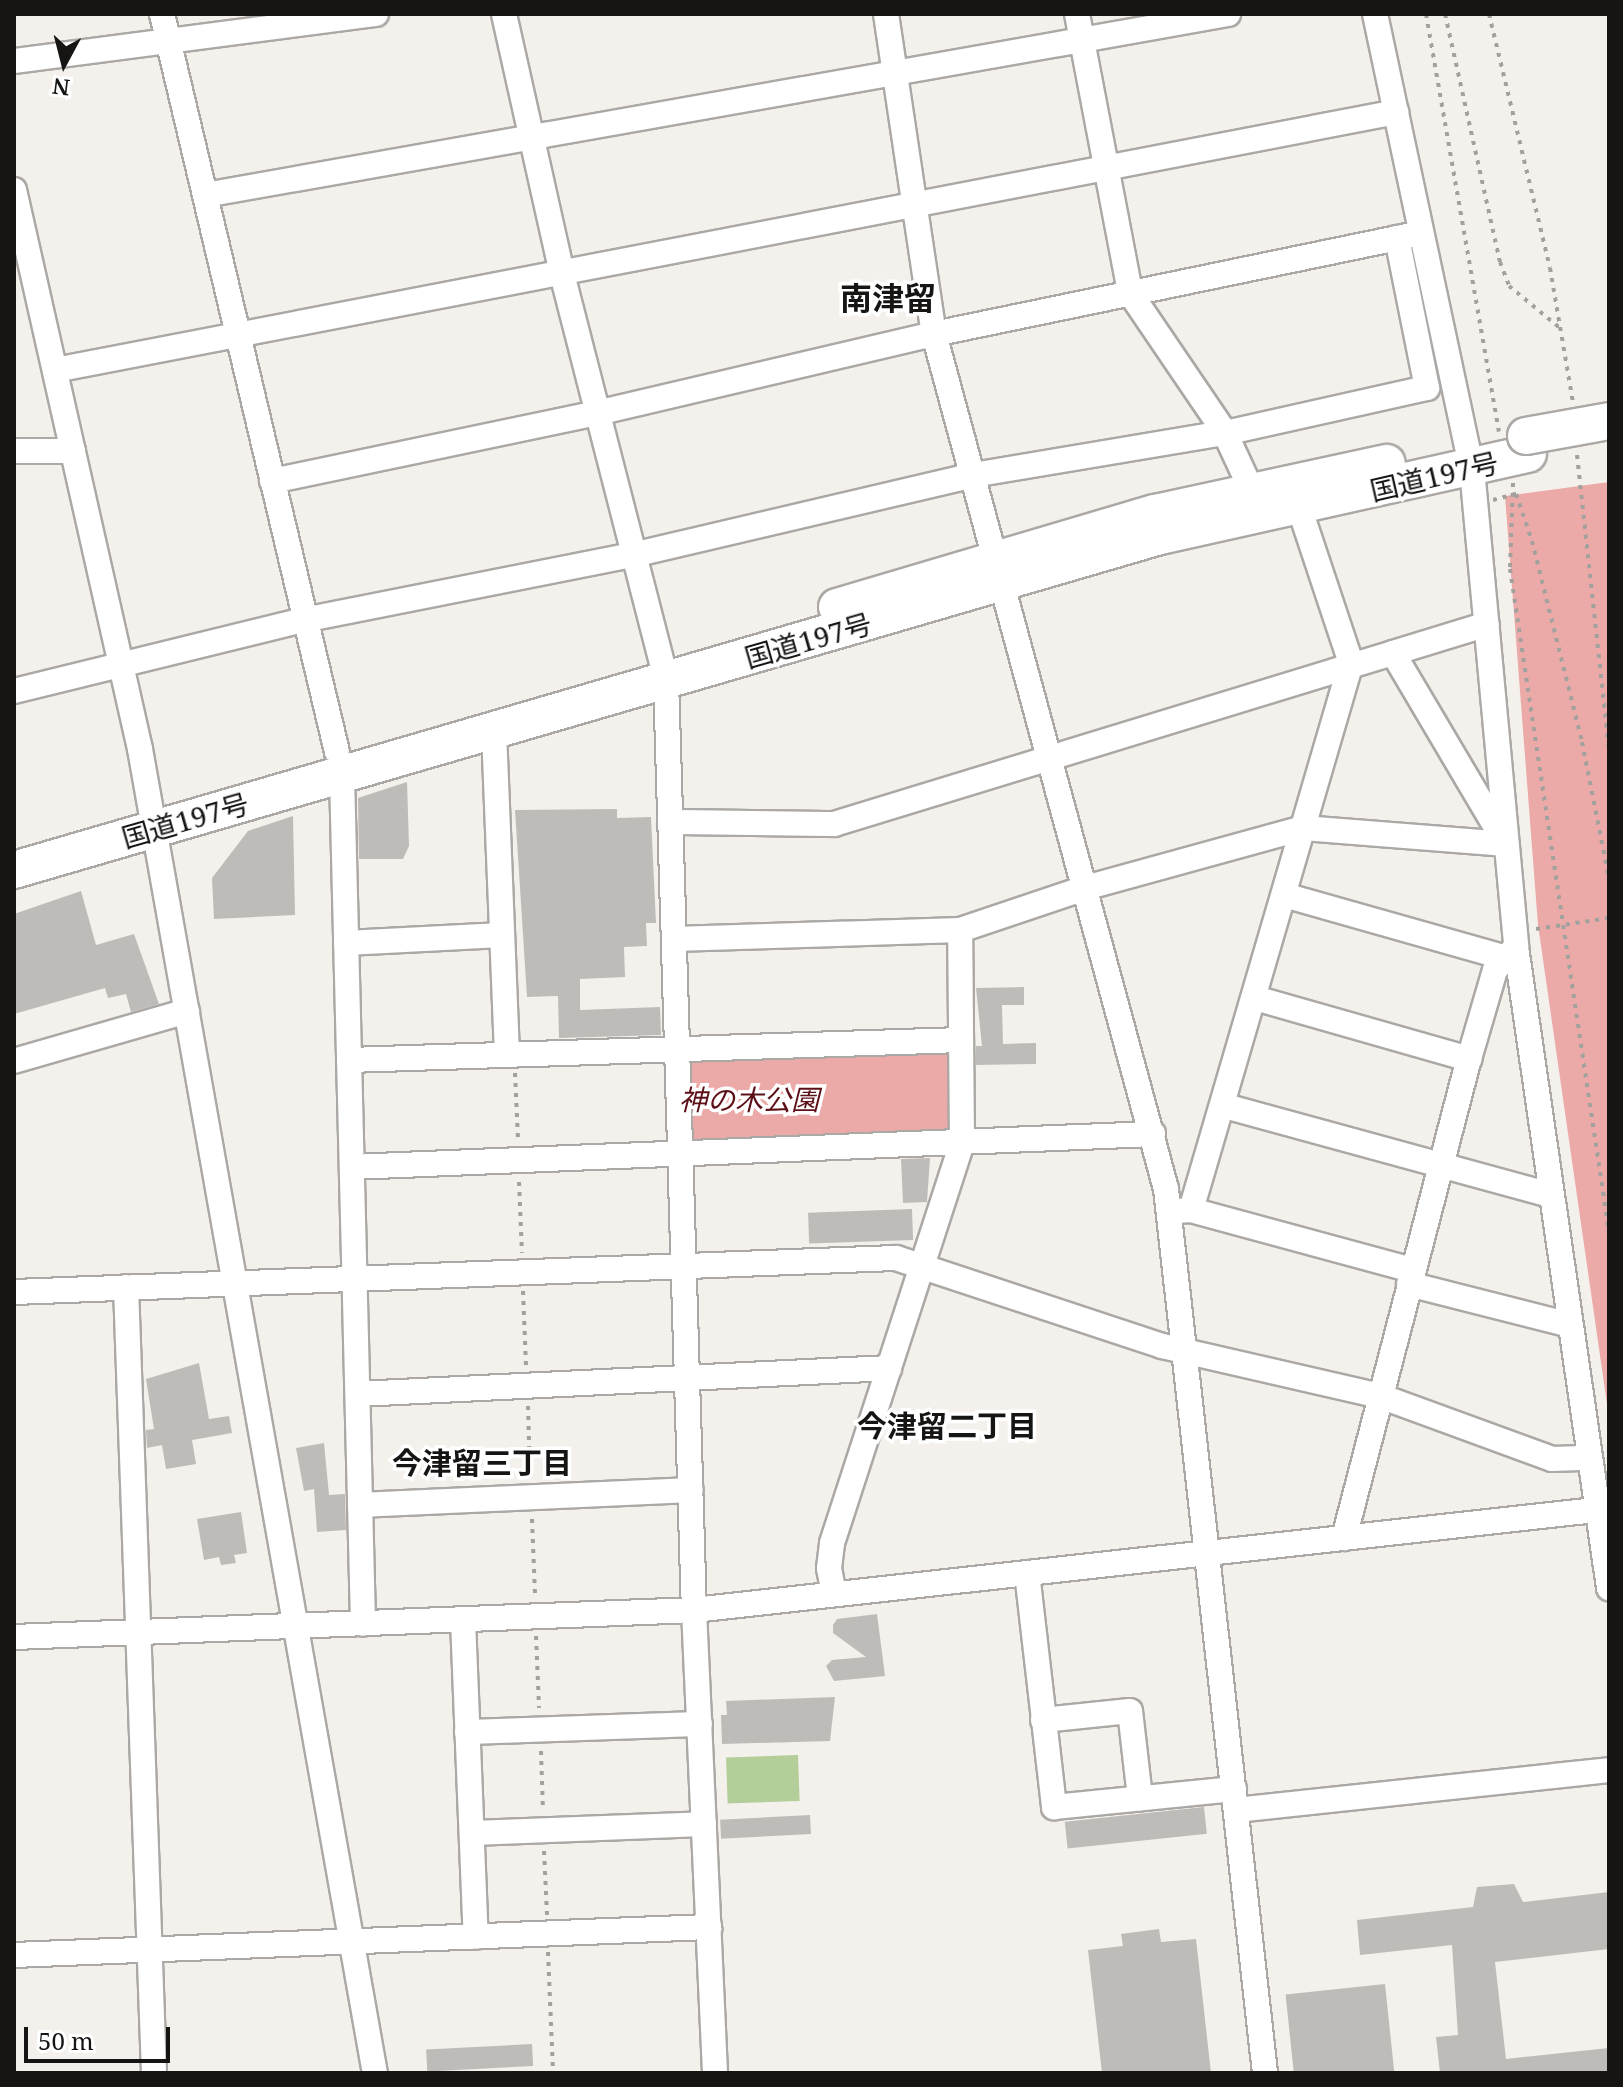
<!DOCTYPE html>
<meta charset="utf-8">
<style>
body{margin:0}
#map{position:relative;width:1623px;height:2087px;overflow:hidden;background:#f4f1ed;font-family:"Noto Serif","Noto Sans JP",serif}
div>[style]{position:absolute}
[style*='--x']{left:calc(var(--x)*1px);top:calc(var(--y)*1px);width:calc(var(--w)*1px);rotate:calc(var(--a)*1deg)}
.green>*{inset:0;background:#ebaaa8}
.water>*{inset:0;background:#b3ce99;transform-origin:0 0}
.building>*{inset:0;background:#bfbbb9;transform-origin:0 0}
.path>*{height:4px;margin-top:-2px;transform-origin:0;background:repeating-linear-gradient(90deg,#a3a19e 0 4px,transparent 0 10px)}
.roads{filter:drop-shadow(2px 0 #aba8a5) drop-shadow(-2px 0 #aba8a5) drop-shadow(0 2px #aba8a5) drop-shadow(0 -2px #aba8a5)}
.minor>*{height:24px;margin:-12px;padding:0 12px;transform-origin:12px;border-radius:12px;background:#fff}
.highway>*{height:36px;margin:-18px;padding:0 18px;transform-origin:18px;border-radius:18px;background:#fff}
.bridges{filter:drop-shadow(2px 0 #aba8a5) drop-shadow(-2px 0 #aba8a5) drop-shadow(0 2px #aba8a5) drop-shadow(0 -2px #aba8a5)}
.highway-bridge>*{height:36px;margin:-18px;padding:0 18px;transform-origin:18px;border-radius:18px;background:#fff}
span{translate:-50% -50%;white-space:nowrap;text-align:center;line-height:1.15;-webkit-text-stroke:7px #fff;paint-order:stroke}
.street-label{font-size:28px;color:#161514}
.park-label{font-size:28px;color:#5c0f17;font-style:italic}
.neighbourhood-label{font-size:30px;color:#161514;font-weight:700}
.quarter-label{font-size:32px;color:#161514;font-weight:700}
.frame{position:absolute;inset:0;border:16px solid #161514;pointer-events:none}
.north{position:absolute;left:24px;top:24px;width:80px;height:80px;-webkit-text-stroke:6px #fff;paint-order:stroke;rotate:187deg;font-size:22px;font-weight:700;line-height:32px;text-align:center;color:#161514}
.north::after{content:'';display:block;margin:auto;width:28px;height:36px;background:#161514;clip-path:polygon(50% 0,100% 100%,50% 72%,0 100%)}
.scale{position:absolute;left:24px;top:2027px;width:146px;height:36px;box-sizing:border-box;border:4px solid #161514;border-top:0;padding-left:10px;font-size:24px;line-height:28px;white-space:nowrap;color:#161514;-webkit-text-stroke:6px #fff;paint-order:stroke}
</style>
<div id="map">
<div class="green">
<div style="clip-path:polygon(1609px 482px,1609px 1418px,1538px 925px,1505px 496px)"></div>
<div style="clip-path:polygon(942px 1047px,949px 1053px,952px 1131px,692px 1142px,689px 1067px,697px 1054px)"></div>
</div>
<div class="water">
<div style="left:798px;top:1755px;width:46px;height:72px;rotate:88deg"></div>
</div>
<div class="building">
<div style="clip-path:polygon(407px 782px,409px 846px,403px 859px,359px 859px,358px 798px)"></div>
<div style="clip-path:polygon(617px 809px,617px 818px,651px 817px,656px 923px,646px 923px,647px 946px,624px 947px,625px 977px,580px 979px,580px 1010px,660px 1007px,661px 1035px,559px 1038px,558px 996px,527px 997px,515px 810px)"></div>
<div style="clip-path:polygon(293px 816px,295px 915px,214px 919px,212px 878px,248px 831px)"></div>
<div style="clip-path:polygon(81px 891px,96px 945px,134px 934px,159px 1004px,131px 1012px,126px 994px,108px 998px,105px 988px,14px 1014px,14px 914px)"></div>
<div style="clip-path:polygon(1024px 987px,1024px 1005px,1002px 1005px,1003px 1044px,1036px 1043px,1036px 1064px,976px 1065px,976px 1046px,982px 1046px,976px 988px)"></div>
<div style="clip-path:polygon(930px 1158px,927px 1202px,903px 1203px,901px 1159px)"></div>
<div style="left:912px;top:1209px;width:31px;height:104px;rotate:88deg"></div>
<div style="clip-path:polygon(199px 1363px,209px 1419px,229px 1416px,232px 1433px,192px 1440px,196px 1464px,166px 1469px,162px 1445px,147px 1448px,146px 1430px,154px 1429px,146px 1379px)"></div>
<div style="clip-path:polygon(324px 1443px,329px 1495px,345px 1494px,346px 1530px,317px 1532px,314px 1489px,304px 1491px,296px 1448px)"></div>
<div style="clip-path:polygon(241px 1512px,247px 1553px,234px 1555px,236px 1563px,221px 1565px,219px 1557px,204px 1560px,197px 1519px)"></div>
<div style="clip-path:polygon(877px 1614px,885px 1676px,834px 1681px,826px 1666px,832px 1660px,866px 1657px,833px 1633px,833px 1625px,837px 1619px)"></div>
<div style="clip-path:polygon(835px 1697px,830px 1741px,722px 1744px,721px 1715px,727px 1715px,726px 1701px)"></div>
<div style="left:1204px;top:1807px;width:27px;height:140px;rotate:84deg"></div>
<div style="left:810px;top:1815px;width:19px;height:90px;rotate:87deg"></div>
<div style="clip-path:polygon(1514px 1884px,1523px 1902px,1609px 1892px,1609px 1949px,1495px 1962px,1506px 2059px,1609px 2048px,1609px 2073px,1440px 2073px,1436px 2037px,1458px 2035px,1452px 1945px,1360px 1955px,1357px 1920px,1473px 1907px,1477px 1887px)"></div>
<div style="clip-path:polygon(1159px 1929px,1161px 1942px,1196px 1939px,1211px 2073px,1102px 2073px,1088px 1950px,1123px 1946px,1121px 1934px)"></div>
<div style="left:1385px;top:1984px;width:90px;height:100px;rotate:84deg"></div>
<div style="left:532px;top:2044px;width:22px;height:106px;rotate:87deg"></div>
</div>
<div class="path">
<div style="--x:1426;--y:14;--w:424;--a:80.1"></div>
<div style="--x:1445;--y:14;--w:254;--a:77.5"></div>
<div style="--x:1500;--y:262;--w:26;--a:69"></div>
<div style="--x:1509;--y:286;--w:66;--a:39.5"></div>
<div style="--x:1489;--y:14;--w:261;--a:76.5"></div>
<div style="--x:1550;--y:268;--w:136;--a:80.3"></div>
<div style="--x:1577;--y:455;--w:298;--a:83.8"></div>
<div style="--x:1513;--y:483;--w:86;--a:92"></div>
<div style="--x:1510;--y:569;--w:670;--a:81.51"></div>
<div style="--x:1493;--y:500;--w:24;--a:-15"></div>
<div style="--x:1516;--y:494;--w:50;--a:71.2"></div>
<div style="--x:1532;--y:541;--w:207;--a:76"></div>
<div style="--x:1582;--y:742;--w:139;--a:78.8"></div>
<div style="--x:1536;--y:929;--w:74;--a:-8.6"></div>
<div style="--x:515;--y:1073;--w:67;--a:87.4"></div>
<div style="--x:519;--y:1182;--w:71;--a:87.6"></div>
<div style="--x:523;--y:1291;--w:75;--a:87.7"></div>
<div style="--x:528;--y:1406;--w:71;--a:88.4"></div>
<div style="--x:532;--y:1519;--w:75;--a:87.7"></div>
<div style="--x:536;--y:1636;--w:72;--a:87.6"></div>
<div style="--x:541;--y:1751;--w:60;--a:88.1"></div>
<div style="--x:544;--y:1851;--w:64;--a:87.3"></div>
<div style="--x:548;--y:1952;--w:121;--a:87.6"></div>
</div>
<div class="roads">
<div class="minor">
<div style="--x:162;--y:14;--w:758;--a:76.66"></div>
<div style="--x:504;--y:14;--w:262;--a:77.4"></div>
<div style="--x:561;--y:270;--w:423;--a:75.6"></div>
<div style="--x:666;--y:680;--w:930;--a:88.28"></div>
<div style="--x:694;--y:1610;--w:463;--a:87.4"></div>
<div style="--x:886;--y:14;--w:324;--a:81.5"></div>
<div style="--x:934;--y:334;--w:886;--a:74.82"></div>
<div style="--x:1166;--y:1189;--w:890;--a:83.61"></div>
<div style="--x:1077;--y:14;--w:284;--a:79.2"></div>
<div style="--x:1130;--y:293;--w:169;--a:55.8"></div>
<div style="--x:1225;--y:433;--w:62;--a:65.1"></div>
<div style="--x:1375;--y:14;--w:465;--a:78"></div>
<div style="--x:1472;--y:469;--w:480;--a:84.7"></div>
<div style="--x:1516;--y:947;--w:648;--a:81.74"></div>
<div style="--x:14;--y:61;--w:365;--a:-7.4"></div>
<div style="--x:14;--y:190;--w:573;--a:77.3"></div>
<div style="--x:140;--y:749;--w:1345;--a:79.94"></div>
<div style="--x:205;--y:195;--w:1039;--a:-10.03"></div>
<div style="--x:55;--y:370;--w:1366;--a:-10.89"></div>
<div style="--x:14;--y:451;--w:59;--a:0"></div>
<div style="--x:272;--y:481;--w:336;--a:-11.8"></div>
<div style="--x:601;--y:412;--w:342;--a:-13.2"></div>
<div style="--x:934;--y:334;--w:489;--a:-11.7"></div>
<div style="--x:1393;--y:653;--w:98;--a:-17.1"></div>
<div style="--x:14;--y:691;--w:299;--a:-13.8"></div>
<div style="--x:304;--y:620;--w:339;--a:-11.2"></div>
<div style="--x:637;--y:554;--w:345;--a:-13.2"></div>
<div style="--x:973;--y:475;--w:255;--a:-9.5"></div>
<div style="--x:1225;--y:433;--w:207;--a:-12.6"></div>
<div style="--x:1427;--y:388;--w:153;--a:-101.3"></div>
<div style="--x:494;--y:731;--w:324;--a:87.7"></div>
<div style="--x:342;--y:775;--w:849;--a:88.58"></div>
<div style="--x:670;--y:822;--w:164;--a:0.7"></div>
<div style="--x:834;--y:824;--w:585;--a:-17.01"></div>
<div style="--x:1393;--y:653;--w:216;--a:59.4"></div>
<div style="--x:1284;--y:895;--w:228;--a:15.8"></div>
<div style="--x:674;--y:939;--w:286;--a:-1.8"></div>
<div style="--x:960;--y:930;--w:132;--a:-18.6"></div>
<div style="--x:1085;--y:888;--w:226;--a:-15.4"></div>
<div style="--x:1303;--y:828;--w:204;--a:4.5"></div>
<div style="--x:346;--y:943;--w:156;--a:-2.9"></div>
<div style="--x:1255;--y:998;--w:223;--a:15.9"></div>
<div style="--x:349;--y:1060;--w:611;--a:-1.87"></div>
<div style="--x:14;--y:1061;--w:180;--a:-16.1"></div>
<div style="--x:1225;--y:1106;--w:338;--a:15.3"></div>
<div style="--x:352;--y:1167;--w:802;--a:-2.36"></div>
<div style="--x:1191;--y:1210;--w:570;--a:-73.7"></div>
<div style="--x:1351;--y:663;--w:164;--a:-108.4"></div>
<div style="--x:1176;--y:1211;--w:15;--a:-4"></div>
<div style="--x:1191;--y:1210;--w:229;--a:15.2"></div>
<div style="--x:1409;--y:1284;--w:166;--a:14.3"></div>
<div style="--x:126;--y:1287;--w:786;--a:87.96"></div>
<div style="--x:14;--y:1292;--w:883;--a:-2.21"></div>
<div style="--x:896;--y:1258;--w:280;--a:18.3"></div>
<div style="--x:1162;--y:1346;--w:224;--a:12.9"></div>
<div style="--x:1380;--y:1396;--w:183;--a:20.1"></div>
<div style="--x:1552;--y:1459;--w:37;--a:-2"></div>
<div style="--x:358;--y:1394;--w:532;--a:-2.8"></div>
<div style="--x:360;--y:1505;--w:331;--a:-2.6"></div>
<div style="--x:1344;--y:1538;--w:495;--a:-75.4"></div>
<div style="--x:1469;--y:1059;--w:93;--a:-73.7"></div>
<div style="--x:1495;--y:970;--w:31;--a:-48"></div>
<div style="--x:1027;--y:1573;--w:236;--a:83.4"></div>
<div style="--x:1054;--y:1807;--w:181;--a:-5.7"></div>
<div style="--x:834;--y:1594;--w:26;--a:-101"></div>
<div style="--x:829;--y:1568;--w:25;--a:-83"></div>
<div style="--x:832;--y:1543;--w:422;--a:-72"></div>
<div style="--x:962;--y:1142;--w:212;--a:-90.5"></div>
<div style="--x:463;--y:1620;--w:317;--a:87.7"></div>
<div style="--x:14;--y:1637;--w:681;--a:-2.27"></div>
<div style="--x:694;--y:1610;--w:908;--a:-6.33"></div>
<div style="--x:1043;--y:1720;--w:87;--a:-5.9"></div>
<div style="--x:1130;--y:1711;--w:88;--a:83.4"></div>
<div style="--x:467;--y:1732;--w:233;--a:-2"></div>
<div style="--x:1236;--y:1810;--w:375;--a:-6.1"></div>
<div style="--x:472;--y:1833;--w:232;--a:-2.2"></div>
<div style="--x:14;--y:1955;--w:696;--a:-2.31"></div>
</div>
<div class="highway">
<div style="--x:837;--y:607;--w:332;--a:-16.5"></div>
<div style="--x:1155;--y:513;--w:237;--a:-12.2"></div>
<div style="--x:14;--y:870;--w:1194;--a:-16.25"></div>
<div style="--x:1160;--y:536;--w:377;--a:-12.6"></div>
</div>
</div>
<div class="bridges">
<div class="highway-bridge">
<div style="--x:1526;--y:436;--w:84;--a:-10.2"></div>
</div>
</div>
<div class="street-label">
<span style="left:1434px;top:476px;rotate:-13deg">国道197号</span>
<span style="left:808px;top:640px;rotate:-16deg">国道197号</span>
<span style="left:185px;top:820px;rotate:-16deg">国道197号</span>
</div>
<div class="park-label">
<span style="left:749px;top:1099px">神の木公園</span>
</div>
<div class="neighbourhood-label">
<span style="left:947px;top:1426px">今津留二丁目</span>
<span style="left:482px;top:1463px">今津留三丁目</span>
</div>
<div class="quarter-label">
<span style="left:888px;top:298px">南津留</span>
</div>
<div class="frame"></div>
<div class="north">N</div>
<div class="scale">50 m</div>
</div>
